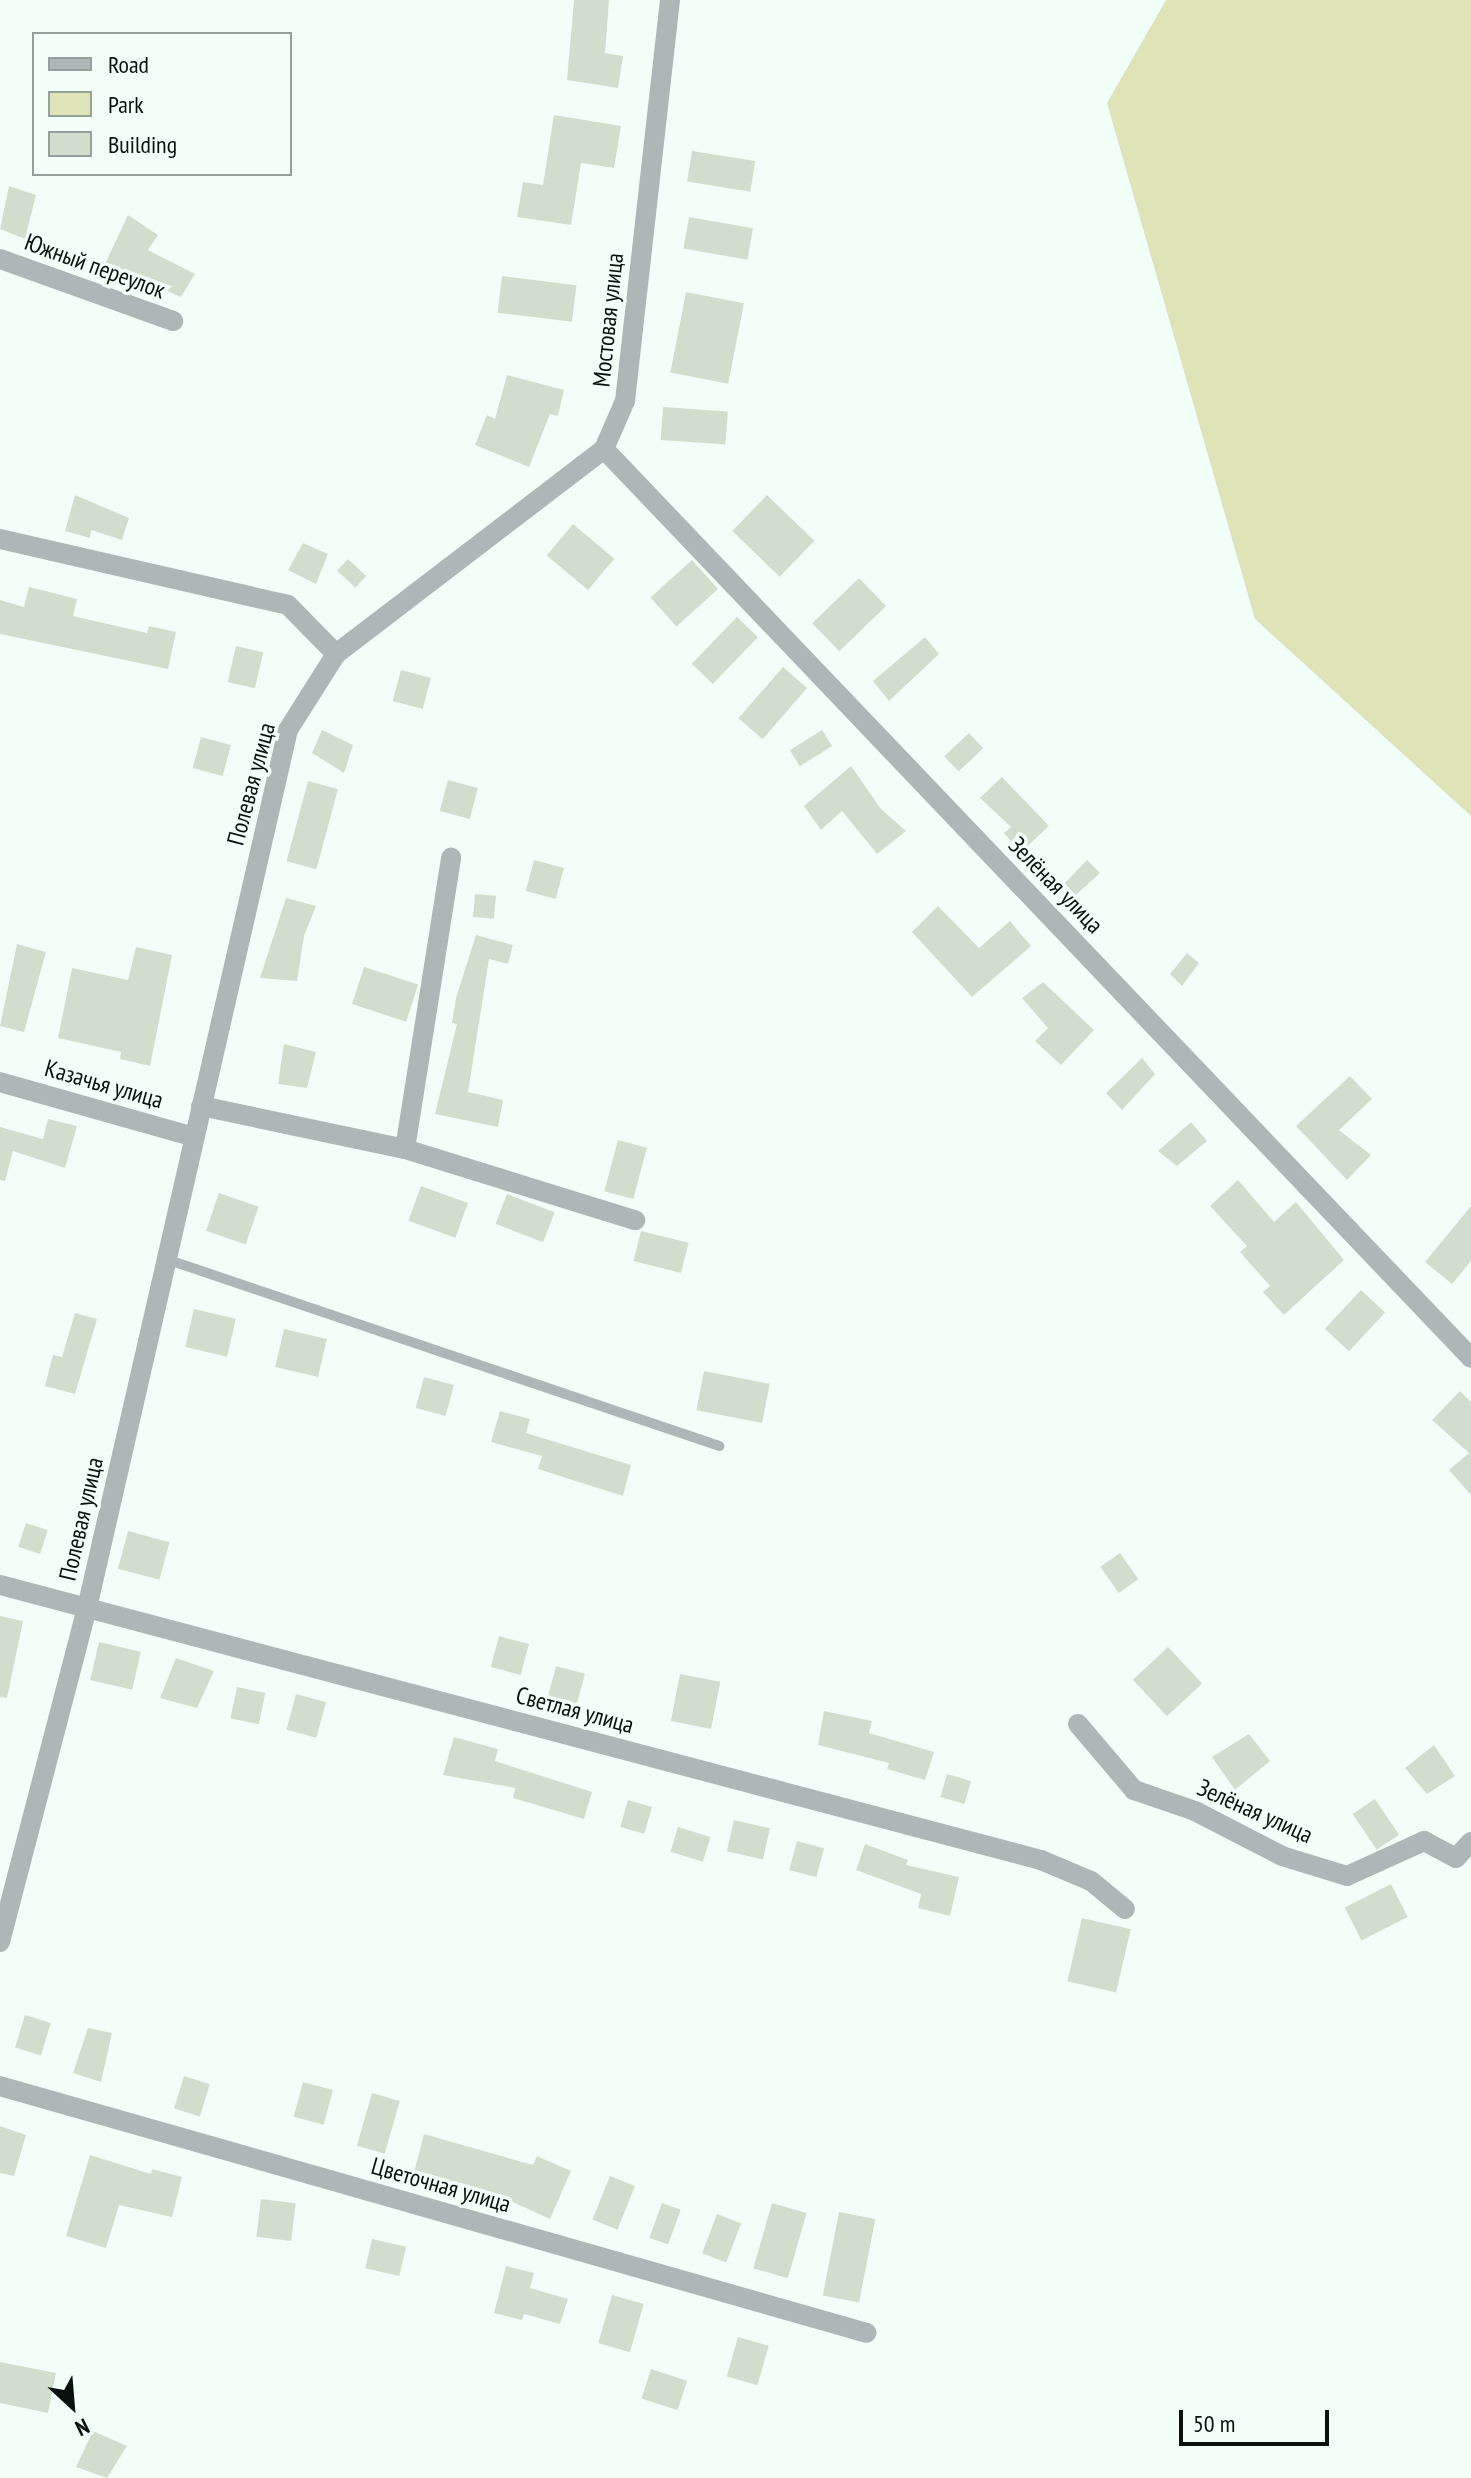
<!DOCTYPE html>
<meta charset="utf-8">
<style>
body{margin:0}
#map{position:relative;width:1471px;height:2478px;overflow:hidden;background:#f1fff8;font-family:"PT Sans Narrow",sans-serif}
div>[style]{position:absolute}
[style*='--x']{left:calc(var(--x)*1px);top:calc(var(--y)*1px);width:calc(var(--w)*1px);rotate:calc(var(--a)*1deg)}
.green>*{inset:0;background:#dee3b8}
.building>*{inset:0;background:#d0dfcd;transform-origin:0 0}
.service>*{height:10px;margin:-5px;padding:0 5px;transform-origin:5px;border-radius:5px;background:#acb8b7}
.minor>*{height:20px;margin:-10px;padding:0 10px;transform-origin:10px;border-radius:10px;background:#acb8b7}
span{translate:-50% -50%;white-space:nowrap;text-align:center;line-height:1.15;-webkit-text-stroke:7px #f1fff8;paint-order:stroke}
.street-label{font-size:24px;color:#09110e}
.legend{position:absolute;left:32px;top:32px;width:260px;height:144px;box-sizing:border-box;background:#f1fff8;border:2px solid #94a09a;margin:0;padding:10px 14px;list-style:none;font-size:24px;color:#09110e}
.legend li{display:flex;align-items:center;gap:16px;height:40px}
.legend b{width:40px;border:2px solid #94a09a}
.north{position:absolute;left:32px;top:2366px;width:80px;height:80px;-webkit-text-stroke:6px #f1fff8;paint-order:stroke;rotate:154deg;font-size:22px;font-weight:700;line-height:32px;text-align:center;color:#09110e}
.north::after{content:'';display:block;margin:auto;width:28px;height:36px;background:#09110e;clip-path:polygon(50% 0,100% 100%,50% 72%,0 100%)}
.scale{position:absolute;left:1179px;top:2410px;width:150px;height:36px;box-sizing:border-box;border:4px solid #09110e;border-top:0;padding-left:10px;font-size:24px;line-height:28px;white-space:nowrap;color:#09110e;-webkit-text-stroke:6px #f1fff8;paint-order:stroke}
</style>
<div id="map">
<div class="green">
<div style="clip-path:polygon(1166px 0,1471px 0,1471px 816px,1255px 619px,1107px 103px)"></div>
</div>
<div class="building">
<div style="clip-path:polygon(574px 0,609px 0,605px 53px,623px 56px,618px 88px,567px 80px)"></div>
<div style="clip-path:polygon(554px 115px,621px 126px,614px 168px,581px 163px,571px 225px,517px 217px,523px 182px,543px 185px)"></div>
<div style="left:692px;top:151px;width:64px;height:31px;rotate:9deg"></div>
<div style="clip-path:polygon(9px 186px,36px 195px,25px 239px,0 229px)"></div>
<div style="clip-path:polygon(128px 215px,158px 235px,148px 250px,195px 274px,181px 297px,105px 264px)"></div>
<div style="left:689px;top:217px;width:65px;height:32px;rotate:10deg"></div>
<div style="left:502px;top:276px;width:75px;height:37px;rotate:7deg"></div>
<div style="left:686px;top:292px;width:59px;height:82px;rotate:11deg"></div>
<div style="clip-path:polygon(507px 375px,564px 390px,558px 416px,550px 414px,529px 467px,475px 445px,487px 415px,495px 419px)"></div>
<div style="left:663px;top:407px;width:65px;height:33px;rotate:4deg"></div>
<div style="clip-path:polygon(75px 495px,129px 518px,122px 540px,91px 530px,90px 538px,65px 531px)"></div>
<div style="left:767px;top:495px;width:66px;height:50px;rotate:44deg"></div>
<div style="left:573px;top:524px;width:54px;height:41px;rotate:40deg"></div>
<div style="clip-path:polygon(303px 543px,328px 554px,316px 584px,288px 570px)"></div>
<div style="left:348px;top:559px;width:25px;height:16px;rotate:43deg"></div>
<div style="left:692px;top:560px;width:39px;height:56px;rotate:48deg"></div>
<div style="left:859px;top:578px;width:39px;height:65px;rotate:46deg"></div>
<div style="clip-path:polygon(29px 587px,77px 599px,73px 616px,147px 633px,149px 626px,176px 632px,168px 669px,0 634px,0 600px,24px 607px)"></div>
<div style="left:737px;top:617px;width:29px;height:65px;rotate:44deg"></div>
<div style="clip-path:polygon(925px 637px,939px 654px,889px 701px,873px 681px)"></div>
<div style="left:236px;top:646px;width:28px;height:37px;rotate:13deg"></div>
<div style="left:783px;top:667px;width:32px;height:68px;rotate:41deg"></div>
<div style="left:401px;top:670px;width:31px;height:32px;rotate:15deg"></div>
<div style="clip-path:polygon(322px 730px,353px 745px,344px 773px,312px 753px)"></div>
<div style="left:822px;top:730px;width:19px;height:38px;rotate:58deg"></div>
<div style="left:969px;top:733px;width:21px;height:34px;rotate:47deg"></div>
<div style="left:201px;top:737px;width:31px;height:32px;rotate:15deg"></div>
<div style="clip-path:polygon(851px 766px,881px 809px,906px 831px,877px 854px,842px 811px,821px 830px,804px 806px)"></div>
<div style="clip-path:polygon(1002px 777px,1049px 826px,1021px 852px,1004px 833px,1011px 827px,980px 798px)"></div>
<div style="left:448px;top:780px;width:31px;height:32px;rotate:15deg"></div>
<div style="left:308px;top:781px;width:31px;height:83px;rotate:15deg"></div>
<div style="left:534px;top:860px;width:31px;height:32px;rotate:15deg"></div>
<div style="clip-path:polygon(1087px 860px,1100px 873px,1076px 895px,1063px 885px)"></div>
<div style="left:475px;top:894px;width:21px;height:23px;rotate:5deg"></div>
<div style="clip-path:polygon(286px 898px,316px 906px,304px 936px,297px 981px,260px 978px)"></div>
<div style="clip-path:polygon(938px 906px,979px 948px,1010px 921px,1031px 946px,972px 997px,912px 932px)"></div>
<div style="clip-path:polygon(476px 935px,513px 945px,508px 964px,489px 959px,468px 1092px,503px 1100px,498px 1127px,435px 1114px,457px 1024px,452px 1023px,456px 998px)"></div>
<div style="clip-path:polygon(17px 944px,46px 952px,24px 1032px,0 1026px)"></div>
<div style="clip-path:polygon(136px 947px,172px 955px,150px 1066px,120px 1059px,121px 1052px,58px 1038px,72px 968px,128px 980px)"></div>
<div style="clip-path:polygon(1187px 953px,1199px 963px,1182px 986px,1170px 974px)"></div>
<div style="left:364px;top:967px;width:57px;height:39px;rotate:18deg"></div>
<div style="clip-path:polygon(1043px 982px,1094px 1030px,1061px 1065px,1035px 1041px,1048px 1028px,1022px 998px)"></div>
<div style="clip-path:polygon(284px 1044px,316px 1052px,307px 1088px,278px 1084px)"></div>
<div style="clip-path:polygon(1142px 1058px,1155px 1074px,1122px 1110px,1106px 1093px)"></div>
<div style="clip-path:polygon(1350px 1076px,1372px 1099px,1339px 1130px,1371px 1155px,1347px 1180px,1296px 1126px)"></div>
<div style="clip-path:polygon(48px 1119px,77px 1126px,65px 1168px,13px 1151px,5px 1181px,0 1180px,0 1127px,43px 1139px)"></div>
<div style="clip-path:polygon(1191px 1122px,1207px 1141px,1177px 1166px,1158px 1151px)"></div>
<div style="left:618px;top:1140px;width:30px;height:53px;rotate:15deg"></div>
<div style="clip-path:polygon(1238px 1180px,1274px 1222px,1296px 1202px,1344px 1260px,1284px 1315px,1263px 1292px,1270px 1286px,1240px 1252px,1247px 1246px,1210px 1206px)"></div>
<div style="left:421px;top:1186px;width:50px;height:37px;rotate:20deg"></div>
<div style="left:219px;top:1193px;width:42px;height:40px;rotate:19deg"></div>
<div style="left:507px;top:1194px;width:51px;height:32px;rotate:21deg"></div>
<div style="clip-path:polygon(1471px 1206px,1471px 1261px,1452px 1284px,1425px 1262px)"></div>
<div style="left:641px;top:1231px;width:49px;height:31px;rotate:14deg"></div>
<div style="left:1361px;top:1290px;width:33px;height:53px;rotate:43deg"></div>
<div style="left:194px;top:1309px;width:43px;height:39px;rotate:13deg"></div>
<div style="clip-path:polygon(75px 1313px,97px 1319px,75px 1394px,45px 1386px,53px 1355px,62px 1357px)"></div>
<div style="left:284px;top:1329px;width:44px;height:39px;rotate:13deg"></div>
<div style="left:704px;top:1371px;width:67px;height:40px;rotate:11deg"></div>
<div style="left:424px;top:1377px;width:31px;height:32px;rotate:15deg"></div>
<div style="clip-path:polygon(1460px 1391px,1471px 1402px,1471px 1495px,1449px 1470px,1469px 1453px,1432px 1420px)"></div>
<div style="clip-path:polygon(500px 1411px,530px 1419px,526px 1433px,631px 1465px,623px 1496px,538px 1469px,542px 1456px,491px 1442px)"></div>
<div style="left:26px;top:1523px;width:23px;height:25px;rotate:18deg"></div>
<div style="left:128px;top:1531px;width:43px;height:39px;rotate:15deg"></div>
<div style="left:1120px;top:1553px;width:32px;height:24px;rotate:55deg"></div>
<div style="clip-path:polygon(0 1616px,23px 1621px,7px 1698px,0 1697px)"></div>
<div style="left:499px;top:1636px;width:31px;height:32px;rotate:15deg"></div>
<div style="left:99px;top:1642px;width:43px;height:39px;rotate:13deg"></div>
<div style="left:1168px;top:1647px;width:50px;height:48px;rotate:47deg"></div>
<div style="clip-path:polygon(176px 1658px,214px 1671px,197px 1708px,160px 1698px)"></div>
<div style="left:556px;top:1666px;width:30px;height:32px;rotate:15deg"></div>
<div style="left:680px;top:1674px;width:41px;height:48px;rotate:11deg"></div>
<div style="left:237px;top:1687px;width:29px;height:32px;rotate:12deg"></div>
<div style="left:296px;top:1694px;width:31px;height:37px;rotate:15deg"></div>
<div style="clip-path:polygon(824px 1711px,872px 1721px,869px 1733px,934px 1752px,925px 1780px,887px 1769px,889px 1763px,818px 1745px)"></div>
<div style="clip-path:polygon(1249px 1734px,1270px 1761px,1235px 1790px,1212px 1757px)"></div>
<div style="clip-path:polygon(454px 1737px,498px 1749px,495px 1761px,592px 1792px,584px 1819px,513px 1798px,515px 1788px,443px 1775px)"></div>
<div style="clip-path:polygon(1434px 1745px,1455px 1776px,1427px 1794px,1405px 1768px)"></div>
<div style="left:947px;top:1774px;width:25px;height:24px;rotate:16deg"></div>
<div style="left:1375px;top:1799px;width:43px;height:27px;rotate:56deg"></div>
<div style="left:628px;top:1800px;width:25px;height:28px;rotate:16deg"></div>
<div style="left:734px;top:1820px;width:37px;height:32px;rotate:13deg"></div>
<div style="left:678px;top:1827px;width:34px;height:26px;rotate:17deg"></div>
<div style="left:797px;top:1841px;width:28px;height:30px;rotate:15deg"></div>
<div style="clip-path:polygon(865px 1844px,908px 1860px,906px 1865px,959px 1877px,950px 1916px,918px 1908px,921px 1894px,856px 1870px)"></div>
<div style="left:1391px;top:1884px;width:37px;height:52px;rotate:63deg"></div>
<div style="left:1082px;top:1918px;width:50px;height:65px;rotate:13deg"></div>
<div style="left:25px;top:2015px;width:27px;height:34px;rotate:17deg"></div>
<div style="clip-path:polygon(88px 2028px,112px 2033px,101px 2082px,73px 2073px)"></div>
<div style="left:184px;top:2076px;width:27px;height:34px;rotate:17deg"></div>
<div style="left:303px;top:2082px;width:31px;height:36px;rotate:15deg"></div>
<div style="left:372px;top:2093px;width:29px;height:55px;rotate:16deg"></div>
<div style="clip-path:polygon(0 2126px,26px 2135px,14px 2176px,0 2173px)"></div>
<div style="clip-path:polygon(424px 2134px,533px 2165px,537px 2156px,571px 2171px,550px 2219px,499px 2196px,473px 2194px,474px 2188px,413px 2176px)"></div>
<div style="clip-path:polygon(90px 2155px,151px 2174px,152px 2169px,182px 2177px,172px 2217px,119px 2205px,106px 2248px,66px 2236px)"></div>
<div style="left:610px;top:2176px;width:27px;height:47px;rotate:22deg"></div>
<div style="left:261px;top:2199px;width:35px;height:38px;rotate:7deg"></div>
<div style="left:662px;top:2203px;width:20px;height:37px;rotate:20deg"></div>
<div style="left:772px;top:2203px;width:36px;height:68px;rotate:16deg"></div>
<div style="left:839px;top:2212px;width:37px;height:85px;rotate:11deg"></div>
<div style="left:717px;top:2214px;width:26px;height:42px;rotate:21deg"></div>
<div style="left:372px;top:2239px;width:35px;height:30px;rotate:13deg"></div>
<div style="clip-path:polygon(506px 2266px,534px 2273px,530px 2288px,568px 2299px,560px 2324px,524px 2314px,522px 2320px,494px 2313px)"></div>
<div style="left:612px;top:2295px;width:33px;height:50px;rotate:16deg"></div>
<div style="left:738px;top:2337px;width:32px;height:41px;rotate:16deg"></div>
<div style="clip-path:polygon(0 2362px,56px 2373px,48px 2413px,0 2403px)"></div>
<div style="left:651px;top:2369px;width:38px;height:31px;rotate:18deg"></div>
<div style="clip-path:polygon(93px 2431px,127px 2446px,107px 2478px,76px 2467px)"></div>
</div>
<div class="service">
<div style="--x:169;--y:1260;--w:581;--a:18.68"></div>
</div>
<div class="minor">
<div style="--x:0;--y:259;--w:184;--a:19.7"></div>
<div style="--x:604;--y:449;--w:1256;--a:46.35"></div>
<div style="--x:0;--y:539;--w:295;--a:12.9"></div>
<div style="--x:288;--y:605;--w:69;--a:45.6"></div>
<div style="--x:0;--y:1082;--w:202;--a:15.8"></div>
<div style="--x:201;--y:1106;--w:208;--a:11.9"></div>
<div style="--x:405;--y:1149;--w:241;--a:17.2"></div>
<div style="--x:405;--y:1149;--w:295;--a:-81"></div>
<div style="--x:0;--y:1585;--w:1077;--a:14.8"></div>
<div style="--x:1041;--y:1860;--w:54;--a:22.8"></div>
<div style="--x:1091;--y:1881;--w:44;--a:39.5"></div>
<div style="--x:1078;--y:1724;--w:87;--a:49.7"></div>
<div style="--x:1134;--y:1790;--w:65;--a:19"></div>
<div style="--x:1195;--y:1811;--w:98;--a:27.3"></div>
<div style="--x:1282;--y:1856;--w:68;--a:17.1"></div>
<div style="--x:1347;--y:1876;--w:85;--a:-24.4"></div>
<div style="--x:1424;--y:1841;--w:36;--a:28"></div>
<div style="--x:1456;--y:1858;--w:22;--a:-47"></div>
<div style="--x:0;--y:1942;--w:345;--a:-75.4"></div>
<div style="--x:87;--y:1608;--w:901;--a:-77.11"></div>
<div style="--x:288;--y:730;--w:90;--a:-57.7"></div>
<div style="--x:336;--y:654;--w:337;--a:-37.4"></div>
<div style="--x:604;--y:449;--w:52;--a:-66.4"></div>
<div style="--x:625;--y:401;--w:404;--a:-83.6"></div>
<div style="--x:0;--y:2086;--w:901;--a:15.9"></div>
</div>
<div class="street-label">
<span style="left:95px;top:266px;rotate:20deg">Южный переулок</span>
<span style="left:608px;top:320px;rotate:-84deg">Мостовая улица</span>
<span style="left:251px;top:784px;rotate:-75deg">Полевая улица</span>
<span style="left:1056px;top:885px;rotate:46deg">Зелёная улица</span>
<span style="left:104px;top:1084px;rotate:16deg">Казачья улица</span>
<span style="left:81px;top:1519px;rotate:-77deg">Полевая улица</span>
<span style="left:575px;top:1710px;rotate:15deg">Светлая улица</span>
<span style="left:1255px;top:1811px;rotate:24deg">Зелёная улица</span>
<span style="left:441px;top:2185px;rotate:16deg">Цветочная улица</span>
</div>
<ul class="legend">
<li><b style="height:10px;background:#acb8b7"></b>Road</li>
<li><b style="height:22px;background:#dee3b8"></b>Park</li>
<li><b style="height:22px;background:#d0dfcd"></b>Building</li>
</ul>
<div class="north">N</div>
<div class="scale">50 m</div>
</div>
